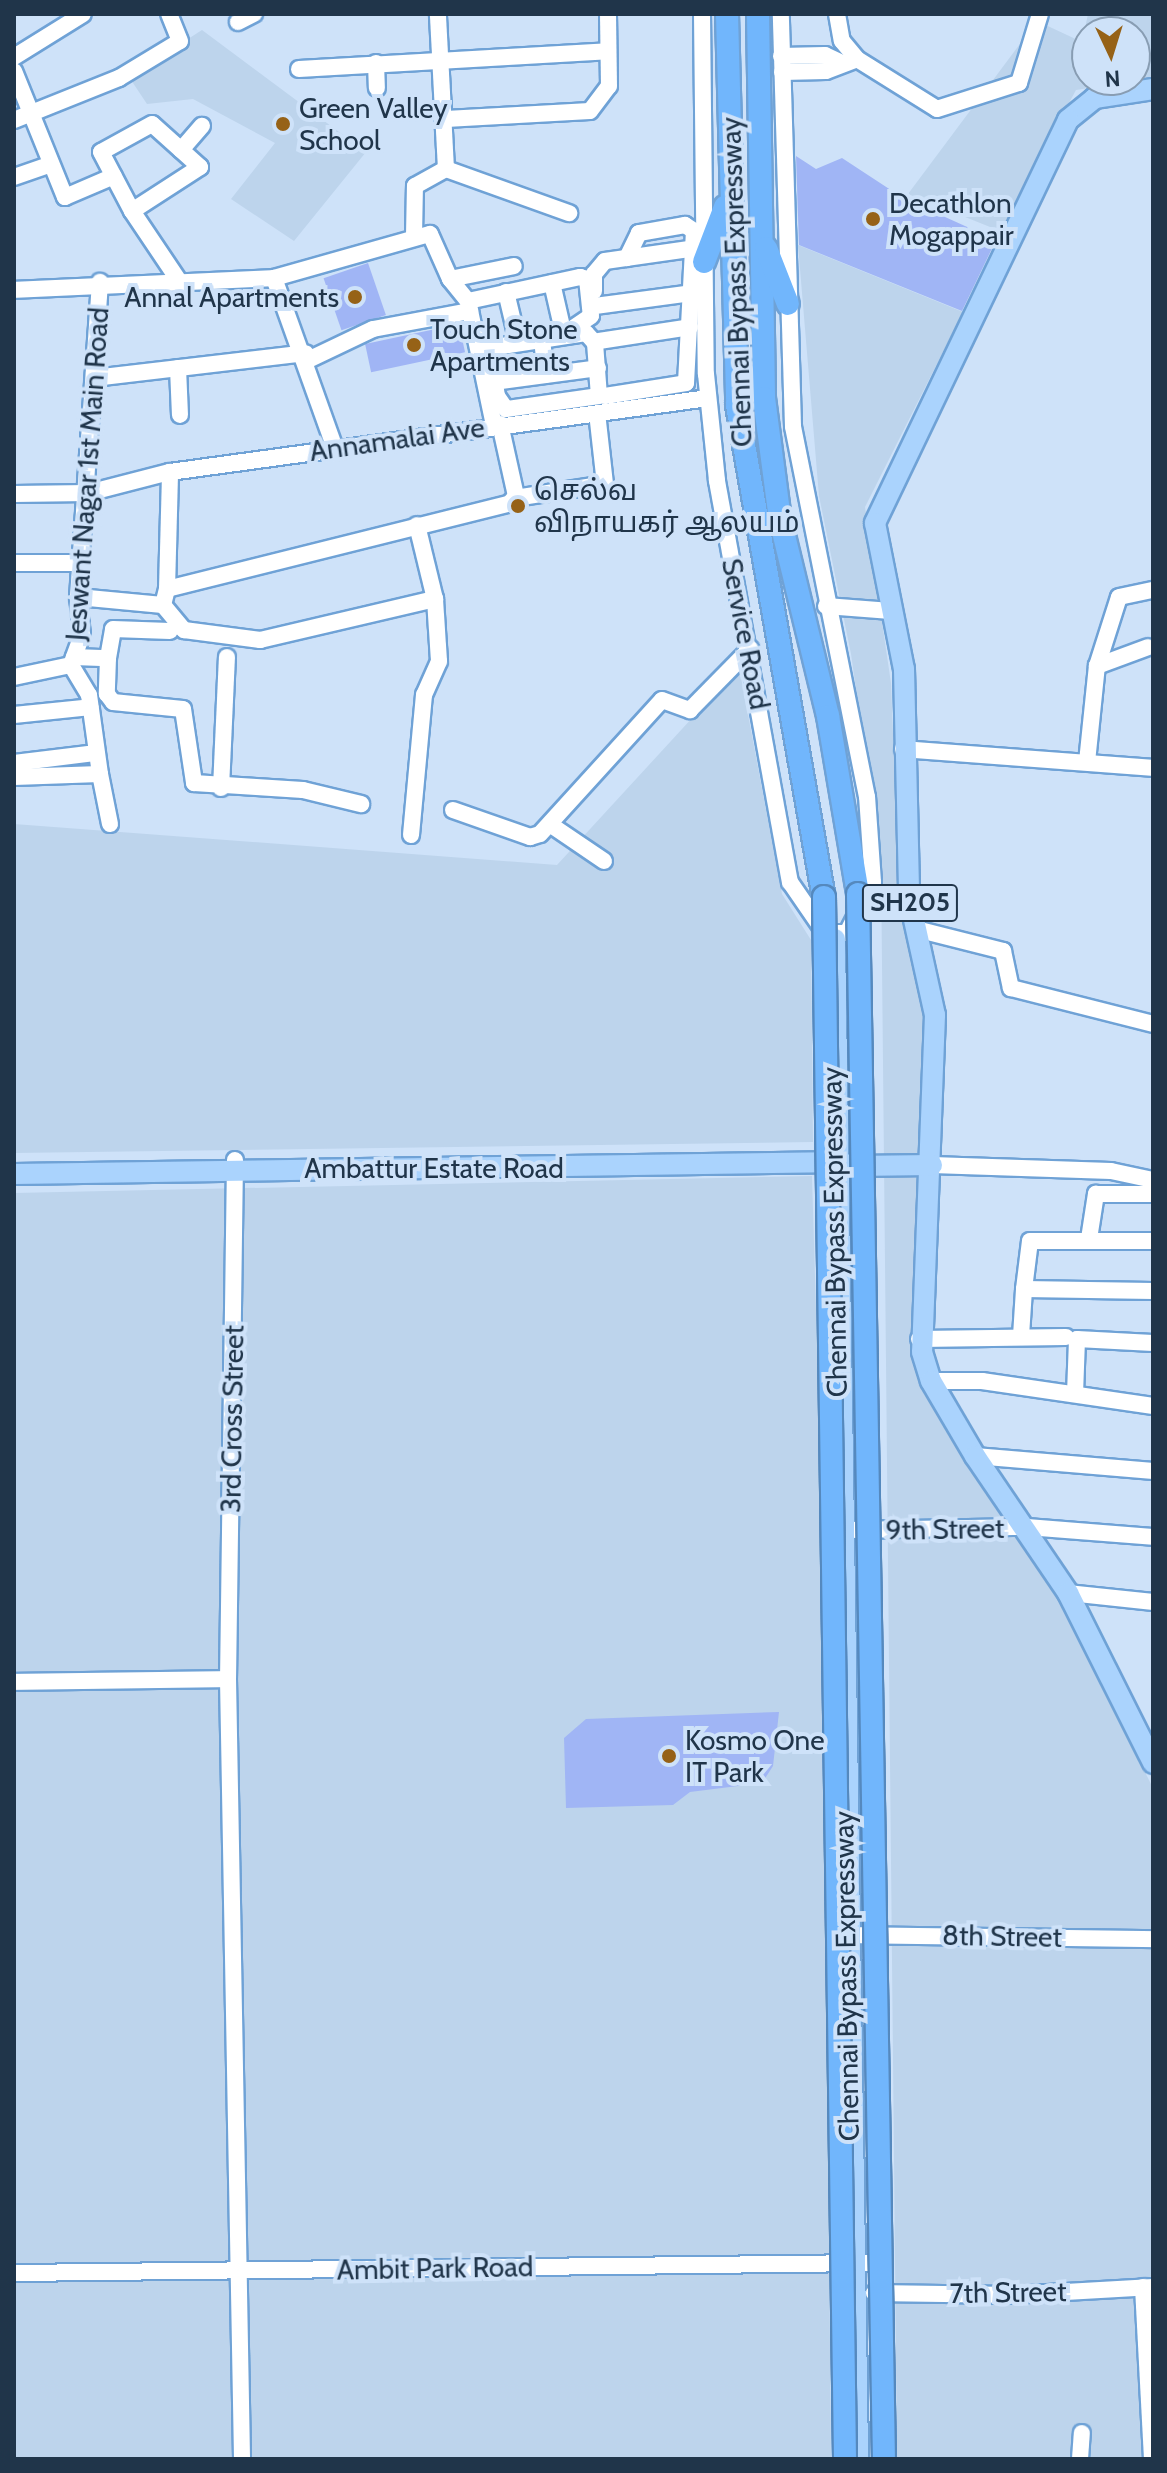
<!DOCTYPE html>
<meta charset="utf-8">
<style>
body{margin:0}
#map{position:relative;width:1167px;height:2473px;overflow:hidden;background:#cee2f9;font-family:Cabin,"Noto Sans Tamil",sans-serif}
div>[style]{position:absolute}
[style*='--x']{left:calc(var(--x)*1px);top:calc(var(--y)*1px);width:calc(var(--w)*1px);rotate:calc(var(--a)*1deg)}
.built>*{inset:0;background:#bdd4ec}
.building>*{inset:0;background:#a0b5f5;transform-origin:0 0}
.roads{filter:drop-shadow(2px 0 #6fa2d6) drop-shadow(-2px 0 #6fa2d6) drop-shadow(0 2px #6fa2d6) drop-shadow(0 -2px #6fa2d6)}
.minor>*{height:16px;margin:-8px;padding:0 8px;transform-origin:8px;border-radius:8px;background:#fff}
.major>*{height:20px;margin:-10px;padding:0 10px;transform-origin:10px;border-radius:10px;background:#aad3fd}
.highway>*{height:22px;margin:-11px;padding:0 11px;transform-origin:11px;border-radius:11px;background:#71b6fc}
.bridges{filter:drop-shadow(2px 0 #5589be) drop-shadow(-2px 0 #5589be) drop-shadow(0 2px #5589be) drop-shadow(0 -2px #5589be)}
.highway-bridge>*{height:22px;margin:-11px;padding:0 11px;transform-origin:11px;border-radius:11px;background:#71b6fc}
.dots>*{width:22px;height:22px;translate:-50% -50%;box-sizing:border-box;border:4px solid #cee2f9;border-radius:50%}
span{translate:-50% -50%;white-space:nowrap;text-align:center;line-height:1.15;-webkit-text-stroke:8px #cee2f9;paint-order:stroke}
.shield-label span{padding:2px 6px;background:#cee2f9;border:2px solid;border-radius:6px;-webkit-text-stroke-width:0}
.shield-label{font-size:26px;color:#20354a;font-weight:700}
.poi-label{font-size:28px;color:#20354a}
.left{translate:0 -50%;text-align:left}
.right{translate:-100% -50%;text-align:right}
.street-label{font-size:28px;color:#20354a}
.frame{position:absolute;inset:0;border:16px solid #20354a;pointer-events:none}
.north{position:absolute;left:1071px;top:16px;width:80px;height:80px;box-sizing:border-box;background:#cee2f9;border:2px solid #889db3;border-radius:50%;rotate:176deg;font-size:22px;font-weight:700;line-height:32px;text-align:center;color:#20354a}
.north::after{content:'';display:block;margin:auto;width:28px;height:36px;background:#966217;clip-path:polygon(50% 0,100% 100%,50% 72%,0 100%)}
</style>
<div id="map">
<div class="built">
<div style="clip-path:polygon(evenodd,1088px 14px,1153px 14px,1153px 78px,1076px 90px,1000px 231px,908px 194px,1037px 21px,1082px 42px,1088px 14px,1087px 32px,1135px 32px,1135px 80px,1087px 80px,1087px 32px)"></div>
<div style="clip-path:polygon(202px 30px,366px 152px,294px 241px,231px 199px,275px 143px,193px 99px,147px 104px,129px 77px)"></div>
<div style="clip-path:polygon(798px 245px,963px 312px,865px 507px,891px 683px,897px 836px,926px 1036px,912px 1314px,918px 1374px,1044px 1570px,1153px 1788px,1153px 2459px,897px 2459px,881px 864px,851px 654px,819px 496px)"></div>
<div style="clip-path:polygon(739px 667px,782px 894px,811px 940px,813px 1142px,14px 1153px,14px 824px,557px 865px)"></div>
<div style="clip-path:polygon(812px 1176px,823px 1546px,831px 2459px,14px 2459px,14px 1193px)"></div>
</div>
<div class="building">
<div style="clip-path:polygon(796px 156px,816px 169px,842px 158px,903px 198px,996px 240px,962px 311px,799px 245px)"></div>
<div style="left:368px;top:263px;width:55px;height:47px;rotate:71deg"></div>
<div style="left:459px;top:324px;width:29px;height:96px;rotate:78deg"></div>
<div style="clip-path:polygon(779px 1712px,773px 1766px,762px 1783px,690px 1792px,673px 1805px,566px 1808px,564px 1738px,586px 1719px)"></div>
</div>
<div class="roads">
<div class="minor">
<div style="--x:702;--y:14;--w:360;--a:89.4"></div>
<div style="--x:706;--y:374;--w:108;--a:84.1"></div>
<div style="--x:717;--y:481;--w:408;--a:79.7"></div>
<div style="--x:790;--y:882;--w:62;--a:55.5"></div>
<div style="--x:825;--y:933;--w:22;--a:0"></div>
<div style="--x:847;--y:933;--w:57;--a:-63"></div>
<div style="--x:873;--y:882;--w:85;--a:-94"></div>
<div style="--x:867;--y:797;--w:378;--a:-101.3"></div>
<div style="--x:793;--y:426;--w:412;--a:-91.7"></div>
<div style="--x:837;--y:14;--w:27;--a:80"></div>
<div style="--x:842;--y:41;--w:23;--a:50"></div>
<div style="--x:857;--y:59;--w:94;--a:32"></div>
<div style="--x:937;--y:109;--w:86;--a:-17.6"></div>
<div style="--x:1019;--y:83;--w:72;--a:-73.1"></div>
<div style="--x:238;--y:22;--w:18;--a:-27"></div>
<div style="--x:781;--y:56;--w:44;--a:-1.3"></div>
<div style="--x:825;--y:55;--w:17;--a:25"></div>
<div style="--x:14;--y:57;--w:81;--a:-31.9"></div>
<div style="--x:376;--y:63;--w:25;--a:88"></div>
<div style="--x:299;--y:69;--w:309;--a:-3.3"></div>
<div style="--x:14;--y:71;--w:136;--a:68"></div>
<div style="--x:65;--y:197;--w:53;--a:-23.2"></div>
<div style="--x:782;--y:72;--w:44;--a:-1.3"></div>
<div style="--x:826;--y:71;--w:33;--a:-21"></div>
<div style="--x:446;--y:119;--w:144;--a:-3.2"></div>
<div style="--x:590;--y:111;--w:31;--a:-53"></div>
<div style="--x:609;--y:86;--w:72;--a:-90.8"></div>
<div style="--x:14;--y:120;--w:113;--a:-21.8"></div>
<div style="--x:119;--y:78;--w:71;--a:-31.2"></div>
<div style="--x:180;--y:41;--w:29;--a:-112"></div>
<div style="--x:181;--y:150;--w:32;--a:-49"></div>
<div style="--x:446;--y:169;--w:131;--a:19.7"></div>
<div style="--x:14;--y:177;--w:39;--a:-19"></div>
<div style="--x:132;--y:211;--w:81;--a:-32.9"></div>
<div style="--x:200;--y:167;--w:64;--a:-138.1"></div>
<div style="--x:152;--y:124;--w:58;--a:151.2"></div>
<div style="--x:101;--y:152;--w:67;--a:62.3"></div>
<div style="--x:132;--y:211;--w:84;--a:56.1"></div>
<div style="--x:414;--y:236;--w:50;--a:-88.9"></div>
<div style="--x:415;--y:186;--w:35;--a:-29"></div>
<div style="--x:446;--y:169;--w:155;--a:-93"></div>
<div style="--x:274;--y:278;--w:181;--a:70.3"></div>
<div style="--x:450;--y:279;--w:65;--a:-11.5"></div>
<div style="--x:552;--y:283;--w:49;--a:77.1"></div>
<div style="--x:14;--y:290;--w:260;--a:-2.6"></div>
<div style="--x:274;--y:278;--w:162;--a:-15.8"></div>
<div style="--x:430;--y:234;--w:49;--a:66"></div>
<div style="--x:450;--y:279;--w:28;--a:51"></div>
<div style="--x:468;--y:301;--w:127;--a:78.2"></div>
<div style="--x:594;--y:291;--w:17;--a:-90"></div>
<div style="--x:594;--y:274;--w:17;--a:-50"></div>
<div style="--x:605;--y:261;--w:92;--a:-8.1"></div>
<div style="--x:506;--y:292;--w:47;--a:76.6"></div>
<div style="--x:468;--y:301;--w:115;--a:-12.1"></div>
<div style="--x:580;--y:277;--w:7;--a:16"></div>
<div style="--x:587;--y:279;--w:37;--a:84"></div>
<div style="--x:591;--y:316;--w:23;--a:146"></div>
<div style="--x:595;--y:306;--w:99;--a:-7.6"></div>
<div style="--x:586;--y:333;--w:13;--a:48"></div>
<div style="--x:595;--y:343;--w:53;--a:85.7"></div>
<div style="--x:599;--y:396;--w:94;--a:172"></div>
<div style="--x:506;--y:409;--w:16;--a:-125"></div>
<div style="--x:497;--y:396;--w:49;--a:-99.5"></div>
<div style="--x:489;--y:348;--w:98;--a:-8.8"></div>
<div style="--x:542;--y:339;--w:36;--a:84"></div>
<div style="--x:599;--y:341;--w:92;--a:-8.7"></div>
<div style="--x:308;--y:360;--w:72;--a:-25.5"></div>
<div style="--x:373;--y:329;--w:99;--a:-10.5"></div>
<div style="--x:178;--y:368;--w:47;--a:87.6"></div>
<div style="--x:94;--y:378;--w:213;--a:-6.7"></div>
<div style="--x:486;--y:383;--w:113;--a:-7.6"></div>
<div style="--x:605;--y:396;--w:82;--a:-9.1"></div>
<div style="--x:686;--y:383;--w:152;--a:-87"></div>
<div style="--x:694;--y:231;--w:11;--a:-146"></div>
<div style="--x:685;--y:225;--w:47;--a:170.1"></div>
<div style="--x:639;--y:233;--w:28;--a:116"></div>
<div style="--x:14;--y:494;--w:74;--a:-0.8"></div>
<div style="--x:88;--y:493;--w:85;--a:-14.4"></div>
<div style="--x:170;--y:472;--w:543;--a:-7.83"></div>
<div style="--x:515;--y:498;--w:91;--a:-8.8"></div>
<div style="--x:605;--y:484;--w:71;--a:-96.4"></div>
<div style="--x:14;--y:563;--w:67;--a:0"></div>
<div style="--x:167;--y:589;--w:117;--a:-88.5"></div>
<div style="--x:78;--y:597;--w:85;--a:5.4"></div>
<div style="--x:163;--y:605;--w:16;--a:-76"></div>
<div style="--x:167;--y:589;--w:352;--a:-14"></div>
<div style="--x:509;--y:504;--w:11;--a:-49"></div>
<div style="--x:516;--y:496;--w:74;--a:-102.5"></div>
<div style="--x:163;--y:605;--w:33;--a:50"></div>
<div style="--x:184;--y:630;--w:77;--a:7.5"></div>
<div style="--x:260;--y:640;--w:180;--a:-13.2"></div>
<div style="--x:435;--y:599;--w:76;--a:-103.7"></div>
<div style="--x:826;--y:606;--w:65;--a:4.4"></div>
<div style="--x:74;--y:657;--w:34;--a:2"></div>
<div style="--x:108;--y:658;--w:36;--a:92"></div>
<div style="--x:107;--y:694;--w:10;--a:53"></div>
<div style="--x:113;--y:702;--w:70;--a:5.7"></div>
<div style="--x:183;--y:709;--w:75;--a:81.5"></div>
<div style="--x:194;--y:783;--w:109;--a:3.7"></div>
<div style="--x:303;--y:790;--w:60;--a:13.6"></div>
<div style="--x:108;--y:658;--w:29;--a:-80"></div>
<div style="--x:113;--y:629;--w:57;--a:2"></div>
<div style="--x:71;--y:665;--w:32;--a:-70"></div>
<div style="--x:82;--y:635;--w:38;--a:-96"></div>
<div style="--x:78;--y:597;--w:316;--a:-86"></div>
<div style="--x:1097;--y:666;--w:54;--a:-20.4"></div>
<div style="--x:14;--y:677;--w:58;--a:-11.9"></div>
<div style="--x:14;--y:715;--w:77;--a:-5.9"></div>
<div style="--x:903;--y:749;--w:251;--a:4.3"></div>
<div style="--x:1087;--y:762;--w:97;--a:-84.1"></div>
<div style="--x:1097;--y:666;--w:72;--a:-72.3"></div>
<div style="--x:1119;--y:597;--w:35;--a:-12"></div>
<div style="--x:14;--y:763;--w:83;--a:-7"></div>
<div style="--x:100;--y:774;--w:51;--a:78.7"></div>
<div style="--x:14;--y:777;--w:86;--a:-2"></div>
<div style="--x:100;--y:774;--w:80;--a:-97.9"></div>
<div style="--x:89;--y:695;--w:35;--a:-121"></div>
<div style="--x:221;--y:788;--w:131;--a:-87.4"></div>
<div style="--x:453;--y:810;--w:82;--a:19.3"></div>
<div style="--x:530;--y:837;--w:10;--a:-17"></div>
<div style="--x:540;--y:834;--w:181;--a:-47.7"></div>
<div style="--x:662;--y:700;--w:30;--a:20"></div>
<div style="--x:690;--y:710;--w:86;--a:-45.5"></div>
<div style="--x:551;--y:825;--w:64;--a:34.2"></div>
<div style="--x:411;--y:835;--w:141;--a:-84.7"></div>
<div style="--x:424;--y:695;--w:37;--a:-66"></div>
<div style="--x:439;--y:661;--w:62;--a:-93.7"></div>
<div style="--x:916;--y:929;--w:90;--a:14.2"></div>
<div style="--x:1003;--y:951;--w:38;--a:78"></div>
<div style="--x:1011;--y:988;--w:146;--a:14.2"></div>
<div style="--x:235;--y:1160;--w:519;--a:90.77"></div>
<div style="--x:228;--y:1679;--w:780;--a:88.97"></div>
<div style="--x:932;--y:1165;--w:179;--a:1.9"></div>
<div style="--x:1111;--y:1171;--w:43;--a:12.1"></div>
<div style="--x:1089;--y:1239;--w:46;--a:-81.2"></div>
<div style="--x:1096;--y:1194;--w:57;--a:0"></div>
<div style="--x:1024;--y:1289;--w:48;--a:-82.9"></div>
<div style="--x:1030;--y:1241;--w:123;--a:0"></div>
<div style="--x:1021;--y:1336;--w:47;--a:-86.3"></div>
<div style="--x:1024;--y:1289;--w:129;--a:0.9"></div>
<div style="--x:919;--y:1339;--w:147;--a:-0.8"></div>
<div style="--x:931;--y:1381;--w:51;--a:0"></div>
<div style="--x:982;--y:1381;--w:173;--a:8.3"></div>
<div style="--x:1075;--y:1394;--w:55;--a:-87.9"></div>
<div style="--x:1077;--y:1339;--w:76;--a:3"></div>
<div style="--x:975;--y:1456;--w:179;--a:4.8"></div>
<div style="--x:848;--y:1530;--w:179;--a:-1"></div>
<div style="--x:1027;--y:1527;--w:126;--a:4.5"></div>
<div style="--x:1068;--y:1593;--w:85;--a:6"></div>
<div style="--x:14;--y:1682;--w:214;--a:-0.8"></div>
<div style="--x:851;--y:1935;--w:302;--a:0.8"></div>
<div style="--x:14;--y:2273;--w:859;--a:-0.67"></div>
<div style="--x:1143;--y:2287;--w:172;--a:87"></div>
<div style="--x:874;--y:2293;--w:139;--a:0.8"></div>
<div style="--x:1013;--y:2295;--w:140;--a:-3.3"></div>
<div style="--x:1080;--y:2459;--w:26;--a:-86"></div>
</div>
<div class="major">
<div style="--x:1153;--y:89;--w:59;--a:171.2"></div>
<div style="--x:1095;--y:98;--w:35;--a:141"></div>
<div style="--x:1068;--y:120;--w:447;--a:115.6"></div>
<div style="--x:875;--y:523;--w:149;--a:78.8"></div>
<div style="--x:904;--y:669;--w:228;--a:88.7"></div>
<div style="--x:909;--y:897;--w:121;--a:77.6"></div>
<div style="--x:935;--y:1015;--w:337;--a:92.2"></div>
<div style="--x:922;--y:1352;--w:30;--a:73"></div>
<div style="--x:931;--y:1381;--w:87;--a:59.6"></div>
<div style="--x:975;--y:1456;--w:166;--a:55.8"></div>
<div style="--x:1068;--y:1593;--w:190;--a:63.4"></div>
<div style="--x:835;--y:939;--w:1520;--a:89.13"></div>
<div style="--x:854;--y:1166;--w:78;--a:-0.7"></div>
<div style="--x:14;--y:1174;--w:828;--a:-0.83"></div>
</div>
<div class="highway">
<div style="--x:727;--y:14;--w:391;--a:88.5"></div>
<div style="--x:737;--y:405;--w:500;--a:80"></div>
<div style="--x:758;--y:14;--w:384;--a:89.1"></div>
<div style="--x:764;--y:398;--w:122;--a:82.5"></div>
<div style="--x:780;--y:519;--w:203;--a:76.3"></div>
<div style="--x:828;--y:716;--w:181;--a:80.4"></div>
<div style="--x:766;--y:248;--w:60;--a:68.6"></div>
<div style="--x:704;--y:262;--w:59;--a:-69.1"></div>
</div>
</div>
<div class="bridges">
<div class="highway-bridge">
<div style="--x:858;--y:894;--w:1565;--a:89.05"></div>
<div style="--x:824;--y:897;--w:1562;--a:89.23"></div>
</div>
</div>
<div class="dots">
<div style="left:283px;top:124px;background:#966217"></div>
<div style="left:873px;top:219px;background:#966217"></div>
<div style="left:355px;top:297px;background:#966217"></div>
<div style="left:414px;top:345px;background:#966217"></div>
<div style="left:518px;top:506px;background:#966217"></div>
<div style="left:669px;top:1756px;background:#966217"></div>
</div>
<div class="shield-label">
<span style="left:910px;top:903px">SH205</span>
</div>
<div class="poi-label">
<span class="left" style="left:299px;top:124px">Green Valley<br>School</span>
<span class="left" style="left:889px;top:219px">Decathlon<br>Mogappair</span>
<span class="right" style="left:339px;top:297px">Annal Apartments</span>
<span class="left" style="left:430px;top:345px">Touch Stone<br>Apartments</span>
<span class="left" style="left:534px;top:506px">செல்வ<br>விநாயகர் ஆலயம்</span>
<span class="left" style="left:685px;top:1756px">Kosmo One<br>IT Park</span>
</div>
<div class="street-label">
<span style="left:736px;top:282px;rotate:-92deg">Chennai Bypass Expressway</span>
<span style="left:397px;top:439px;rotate:-8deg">Annamalai Ave</span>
<span style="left:87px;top:474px;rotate:-86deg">Jeswant Nagar 1st Main Road</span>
<span style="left:746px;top:634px;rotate:79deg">Service Road</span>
<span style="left:434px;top:1168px">Ambattur Estate Road</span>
<span style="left:834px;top:1232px;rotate:-91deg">Chennai Bypass Expressway</span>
<span style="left:232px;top:1419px;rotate:-89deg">3rd Cross Street</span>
<span style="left:945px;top:1529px;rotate:-1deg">9th Street</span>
<span style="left:1002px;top:1936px;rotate:1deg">8th Street</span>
<span style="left:846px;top:1976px;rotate:-91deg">Chennai Bypass Expressway</span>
<span style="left:435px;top:2268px;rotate:-1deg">Ambit Park Road</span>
<span style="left:1008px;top:2292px;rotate:-1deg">7th Street</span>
</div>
<div class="frame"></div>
<div class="north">N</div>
</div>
